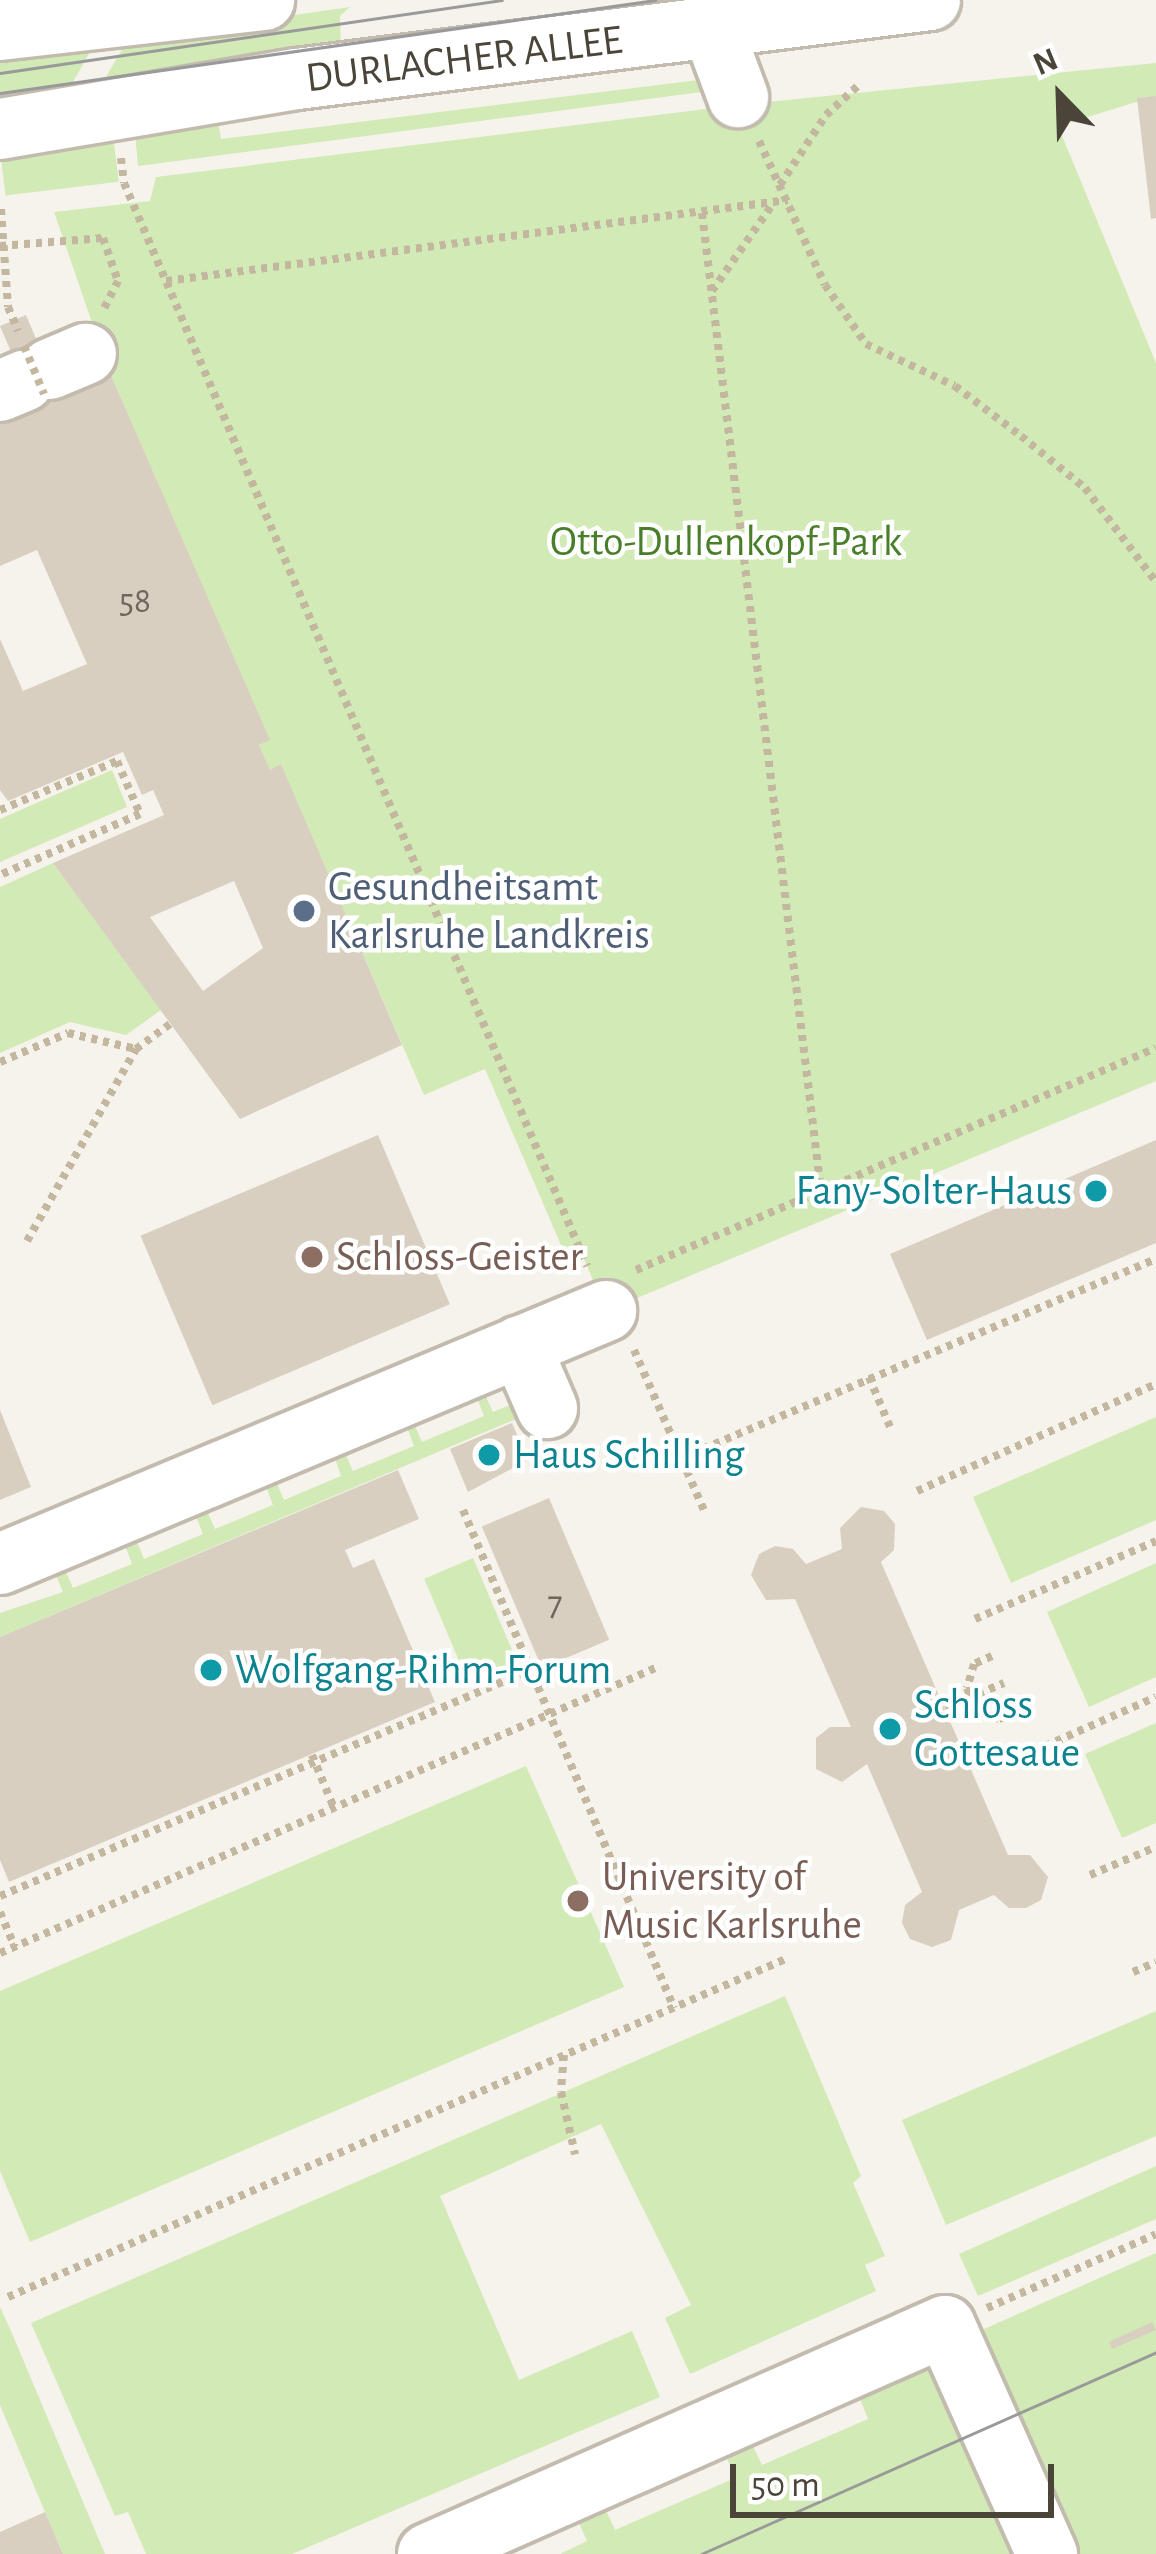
<!DOCTYPE html>
<style>
body{margin:0}
#map{position:relative;width:1156px;height:2554px;overflow:hidden;background:#f6f3ec;font-family:"Alegreya Sans",sans-serif}
div>[style]{position:absolute}
[style*='--x']{left:calc(var(--x)*1px);top:calc(var(--y)*1px);width:calc(var(--w)*1px);rotate:calc(var(--a)*1deg)}
.green>*{inset:0;background:#d2eab5;transform-origin:0 0}
.building>*{inset:0;background:#d8cfc1;transform-origin:0 0}
.path>*{height:8px;margin-top:-4px;transform-origin:0;background:repeating-linear-gradient(90deg,#c4b79f 0 6px,transparent 0 12px)}
.roads{filter:drop-shadow(3px 0 #c2bbae) drop-shadow(-3px 0 #c2bbae) drop-shadow(0 3px #c2bbae) drop-shadow(0 -3px #c2bbae)}
.minor>*{height:60px;margin:-30px;padding:0 30px;transform-origin:30px;border-radius:30px;background:#fff}
.tram>*{height:3px;margin:-1.5px;padding:0 1.5px;transform-origin:1.5px;border-radius:1.5px;background:#9a9a9a}
.path-bridge>*{height:8px;margin-top:-4px;transform-origin:0;background:repeating-linear-gradient(90deg,#c4b79f 0 6px,transparent 0 12px)}
.dots>*{width:33px;height:33px;translate:-50% -50%;box-sizing:border-box;border:6px solid #fff;border-radius:50%}
span{translate:-50% -50%;white-space:nowrap;text-align:center;line-height:1.15;-webkit-text-stroke:9px #fff;paint-order:stroke}
.number-label{font-size:36px;color:#6e675b}
.number-label span{-webkit-text-stroke-width:0}
.street-label{font-size:42px;color:#4b4439}
.park-label{font-size:42px;color:#4a7f2a}
.service-label{font-size:42px;color:#4e5e75}
.left{translate:0 -50%;text-align:left}
.culture-label{font-size:42px;color:#0d838f}
.right{translate:-100% -50%;text-align:right}
.education-label{font-size:42px;color:#785e54}
.north{position:absolute;left:1000px;top:36px;width:120px;height:120px;-webkit-text-stroke:9px #fff;paint-order:stroke;rotate:337deg;font-size:33px;font-weight:700;line-height:48px;text-align:center;color:#4b4439}
.north::after{content:'';display:block;margin:auto;width:42px;height:54px;background:#4b4439;clip-path:polygon(50% 0,100% 100%,50% 72%,0 100%)}
.scale{position:absolute;left:730px;top:2464px;width:324px;height:54px;box-sizing:border-box;border:6px solid #4b4439;border-top:0;padding-left:15px;font-size:36px;line-height:42px;white-space:nowrap;color:#4b4439;-webkit-text-stroke:9px #fff;paint-order:stroke}
</style>
<div id="map">
<div class="green">
<div style="clip-path:polygon(350px 7px,340px 16px,341px 50px,102px 84px,128px 39px)"></div>
<div style="clip-path:polygon(95px 43px,69px 89px,0 116px,0 44px)"></div>
<div style="clip-path:polygon(1156px 63px,1156px 96px,1058px 126px,1156px 363px,1156px 1081px,606px 1311px,582px 1254px,567px 1259px,485px 1069px,424px 1095px,281px 765px,270px 770px,259px 745px,269px 739px,107px 366px,54px 212px,150px 201px,156px 177px,746px 104px)"></div>
<div style="clip-path:polygon(723px 77px,724px 89px,138px 166px,135px 132px,218px 121px,221px 139px)"></div>
<div style="left:113px;top:135px;width:47px;height:114px;rotate:83deg"></div>
<div style="clip-path:polygon(112px 770px,127px 807px,0 862px,0 819px)"></div>
<div style="clip-path:polygon(53px 863px,161px 1010px,126px 1035px,70px 1022px,0 1053px,0 887px)"></div>
<div style="clip-path:polygon(483px 1390px,493px 1412px,529px 1397px,535px 1411px,0 1637px,0 1613px,63px 1592px,54px 1570px,63px 1565px,73px 1588px,132px 1564px,123px 1540px,134px 1535px,144px 1559px,203px 1534px,194px 1511px,205px 1506px,215px 1529px,273px 1505px,264px 1481px,274px 1477px,284px 1500px,341px 1476px,333px 1453px,343px 1448px,353px 1471px,414px 1446px,405px 1422px,412px 1419px,422px 1442px,484px 1416px,475px 1393px)"></div>
<div style="clip-path:polygon(1156px 1417px,1156px 1520px,1011px 1583px,973px 1497px)"></div>
<div style="left:473px;top:1558px;width:115px;height:53px;rotate:67deg"></div>
<div style="clip-path:polygon(1156px 1563px,1156px 1677px,1089px 1707px,1047px 1612px)"></div>
<div style="clip-path:polygon(1156px 1723px,1156px 1823px,1122px 1838px,1085px 1754px)"></div>
<div style="clip-path:polygon(526px 1766px,624px 1987px,30px 2242px,0 2171px,0 1991px)"></div>
<div style="clip-path:polygon(785px 1996px,861px 2176px,853px 2183px,885px 2256px,865px 2265px,876px 2291px,690px 2374px,665px 2318px,691px 2305px,601px 2124px,440px 2196px,519px 2380px,632px 2331px,660px 2397px,292px 2554px,146px 2554px,128px 2512px,115px 2516px,31px 2323px)"></div>
<div style="clip-path:polygon(1156px 2011px,1156px 2136px,946px 2225px,902px 2120px)"></div>
<div style="clip-path:polygon(1156px 2166px,1156px 2219px,978px 2296px,959px 2254px)"></div>
<div style="clip-path:polygon(1156px 2253px,1156px 2554px,560px 2554px,587px 2541px,576px 2516px,603px 2504px,615px 2530px,735px 2478px,724px 2451px,750px 2440px,762px 2465px,868px 2419px,855px 2386px)"></div>
<div style="clip-path:polygon(0 2307px,11px 2331px,105px 2554px,63px 2554px,45px 2512px,0 2405px)"></div>
</div>
<div class="building">
<div style="clip-path:polygon(1156px 96px,1156px 218px,1151px 219px,1137px 98px)"></div>
<div style="clip-path:polygon(evenodd,26px 315px,57px 388px,107px 366px,270px 740px,259px 745px,270px 770px,281px 764px,402px 1045px,240px 1119px,53px 863px,164px 815px,153px 790px,142px 795px,123px 752px,8px 801px,0 790px,0 639px,23px 691px,87px 664px,37px 550px,0 566px,0 413px,31px 399px,0 326px,26px 315px,234px 881px,263px 948px,203px 991px,150px 917px,234px 881px)"></div>
<div style="left:378px;top:1135px;width:184px;height:258px;rotate:67deg"></div>
<div style="clip-path:polygon(1156px 1140px,1156px 1243px,927px 1340px,890px 1254px)"></div>
<div style="clip-path:polygon(0 1410px,31px 1487px,0 1500px)"></div>
<div style="clip-path:polygon(512px 1423px,528px 1460px,468px 1492px,450px 1449px)"></div>
<div style="clip-path:polygon(398px 1470px,419px 1519px,345px 1550px,353px 1568px,374px 1559px,435px 1702px,9px 1882px,0 1860px,0 1637px)"></div>
<div style="left:549px;top:1498px;width:154px;height:73px;rotate:67deg"></div>
<div style="clip-path:polygon(861px 1507px,884px 1511px,895px 1524px,894px 1550px,881px 1562px,1008px 1855px,1030px 1855px,1048px 1877px,1041px 1900px,1026px 1908px,1009px 1908px,994px 1895px,959px 1910px,951px 1940px,932px 1947px,910px 1939px,902px 1923px,905px 1905px,922px 1892px,867px 1764px,842px 1782px,816px 1769px,816px 1738px,830px 1727px,851px 1727px,795px 1599px,766px 1600px,751px 1575px,759px 1554px,775px 1546px,793px 1549px,806px 1564px,842px 1549px,840px 1528px)"></div>
<div style="clip-path:polygon(1152px 2322px,1156px 2330px,1112px 2349px,1109px 2342px)"></div>
<div style="clip-path:polygon(45px 2512px,63px 2554px,0 2554px,0 2532px)"></div>
</div>
<div class="path">
<div style="--x:759;--y:141;--w:158;--a:65.4"></div>
<div style="--x:825;--y:285;--w:72;--a:55.2"></div>
<div style="--x:866;--y:344;--w:98;--a:25.3"></div>
<div style="--x:955;--y:386;--w:83;--a:37.1"></div>
<div style="--x:1021;--y:436;--w:82;--a:39.1"></div>
<div style="--x:1085;--y:488;--w:118;--a:52.9"></div>
<div style="--x:121;--y:158;--w:25;--a:83"></div>
<div style="--x:124;--y:183;--w:1178;--a:66.85"></div>
<div style="--x:780;--y:185;--w:84;--a:-56.7"></div>
<div style="--x:826;--y:115;--w:47;--a:-42.4"></div>
<div style="--x:1;--y:209;--w:98;--a:85.9"></div>
<div style="--x:8;--y:307;--w:26;--a:67"></div>
<div style="--x:702;--y:213;--w:985;--a:83.06"></div>
<div style="--x:0;--y:246;--w:103;--a:-4.4"></div>
<div style="--x:103;--y:238;--w:46;--a:70.8"></div>
<div style="--x:118;--y:281;--w:31;--a:117"></div>
<div style="--x:166;--y:281;--w:627;--a:-7.42"></div>
<div style="--x:712;--y:291;--w:105;--a:-55.1"></div>
<div style="--x:0;--y:810;--w:127;--a:-22.7"></div>
<div style="--x:117;--y:761;--w:58;--a:66.5"></div>
<div style="--x:140;--y:814;--w:153;--a:156.5"></div>
<div style="--x:0;--y:1062;--w:74;--a:-23.1"></div>
<div style="--x:68;--y:1033;--w:70;--a:13.2"></div>
<div style="--x:136;--y:1049;--w:42;--a:-36.3"></div>
<div style="--x:27;--y:1241;--w:221;--a:-60.4"></div>
<div style="--x:636;--y:1270;--w:565;--a:-23.12"></div>
<div style="--x:634;--y:1350;--w:175;--a:66.4"></div>
<div style="--x:869;--y:1377;--w:54;--a:67.2"></div>
<div style="--x:681;--y:1458;--w:515;--a:-22.73"></div>
<div style="--x:917;--y:1491;--w:262;--a:-24.1"></div>
<div style="--x:463;--y:1510;--w:541;--a:67.04"></div>
<div style="--x:975;--y:1619;--w:197;--a:-23.3"></div>
<div style="--x:992;--y:1656;--w:20;--a:156"></div>
<div style="--x:974;--y:1664;--w:25;--a:106"></div>
<div style="--x:967;--y:1688;--w:21;--a:67"></div>
<div style="--x:975;--y:1707;--w:27;--a:27"></div>
<div style="--x:999;--y:1719;--w:19;--a:-21"></div>
<div style="--x:945;--y:1708;--w:64;--a:-23"></div>
<div style="--x:1034;--y:1751;--w:133;--a:-23.9"></div>
<div style="--x:312;--y:1755;--w:57;--a:67.5"></div>
<div style="--x:1090;--y:1875;--w:72;--a:-23"></div>
<div style="--x:0;--y:1896;--w:576;--a:-23.09"></div>
<div style="--x:0;--y:1912;--w:38;--a:67"></div>
<div style="--x:0;--y:1953;--w:720;--a:-23.5"></div>
<div style="--x:1133;--y:1972;--w:25;--a:-23"></div>
<div style="--x:564;--y:2055;--w:37;--a:95"></div>
<div style="--x:561;--y:2092;--w:64;--a:77.3"></div>
<div style="--x:8;--y:2297;--w:850;--a:-23.49"></div>
<div style="--x:987;--y:2308;--w:184;--a:-23.6"></div>
</div>
<div class="roads">
<div class="minor">
<div style="--x:712;--y:27;--w:75;--a:69.6"></div>
<div style="--x:0;--y:30;--w:266;--a:-6.5"></div>
<div style="--x:0;--y:129;--w:301;--a:-9.6"></div>
<div style="--x:297;--y:79;--w:638;--a:-7.11"></div>
<div style="--x:50;--y:369;--w:39;--a:-23"></div>
<div style="--x:0;--y:391;--w:26;--a:-23"></div>
<div style="--x:520;--y:1346;--w:68;--a:66.5"></div>
<div style="--x:0;--y:1564;--w:657;--a:-22.66"></div>
<div style="--x:428;--y:2554;--w:565;--a:-23.8"></div>
<div style="--x:945;--y:2326;--w:250;--a:65.9"></div>
</div>
</div>
<div class="tram">
<div style="--x:0;--y:73;--w:507;--a:-8.27"></div>
<div style="--x:0;--y:93;--w:662;--a:-8.08"></div>
<div style="--x:701;--y:2554;--w:498;--a:-23.9"></div>
</div>
<div class="path-bridge">
<div style="--x:24;--y:346;--w:52;--a:67.4"></div>
</div>
<div class="dots">
<div style="left:304px;top:911px;background:#5c6f8a"></div>
<div style="left:1096px;top:1191px;background:#0f9aa8"></div>
<div style="left:312px;top:1257px;background:#8d6e63"></div>
<div style="left:489px;top:1455px;background:#0f9aa8"></div>
<div style="left:211px;top:1670px;background:#0f9aa8"></div>
<div style="left:890px;top:1729px;background:#0f9aa8"></div>
<div style="left:578px;top:1901px;background:#8d6e63"></div>
</div>
<div class="number-label">
<span style="left:135px;top:602px">58</span>
<span style="left:555px;top:1605px">7</span>
</div>
<div class="street-label">
<span style="left:464px;top:59px;rotate:-7deg">DURLACHER ALLEE</span>
</div>
<div class="park-label">
<span style="left:726px;top:542px">Otto-Dullenkopf-Park</span>
</div>
<div class="service-label">
<span class="left" style="left:328px;top:911px">Gesundheitsamt<br>Karlsruhe Landkreis</span>
</div>
<div class="culture-label">
<span class="right" style="left:1072px;top:1191px">Fany-Solter-Haus</span>
<span class="left" style="left:513px;top:1455px">Haus Schilling</span>
<span class="left" style="left:235px;top:1670px">Wolfgang-Rihm-Forum</span>
<span class="left" style="left:914px;top:1729px">Schloss<br>Gottesaue</span>
</div>
<div class="education-label">
<span class="left" style="left:336px;top:1257px">Schloss-Geister</span>
<span class="left" style="left:602px;top:1901px">University of<br>Music Karlsruhe</span>
</div>
<div class="north">N</div>
<div class="scale">50 m</div>
</div>
